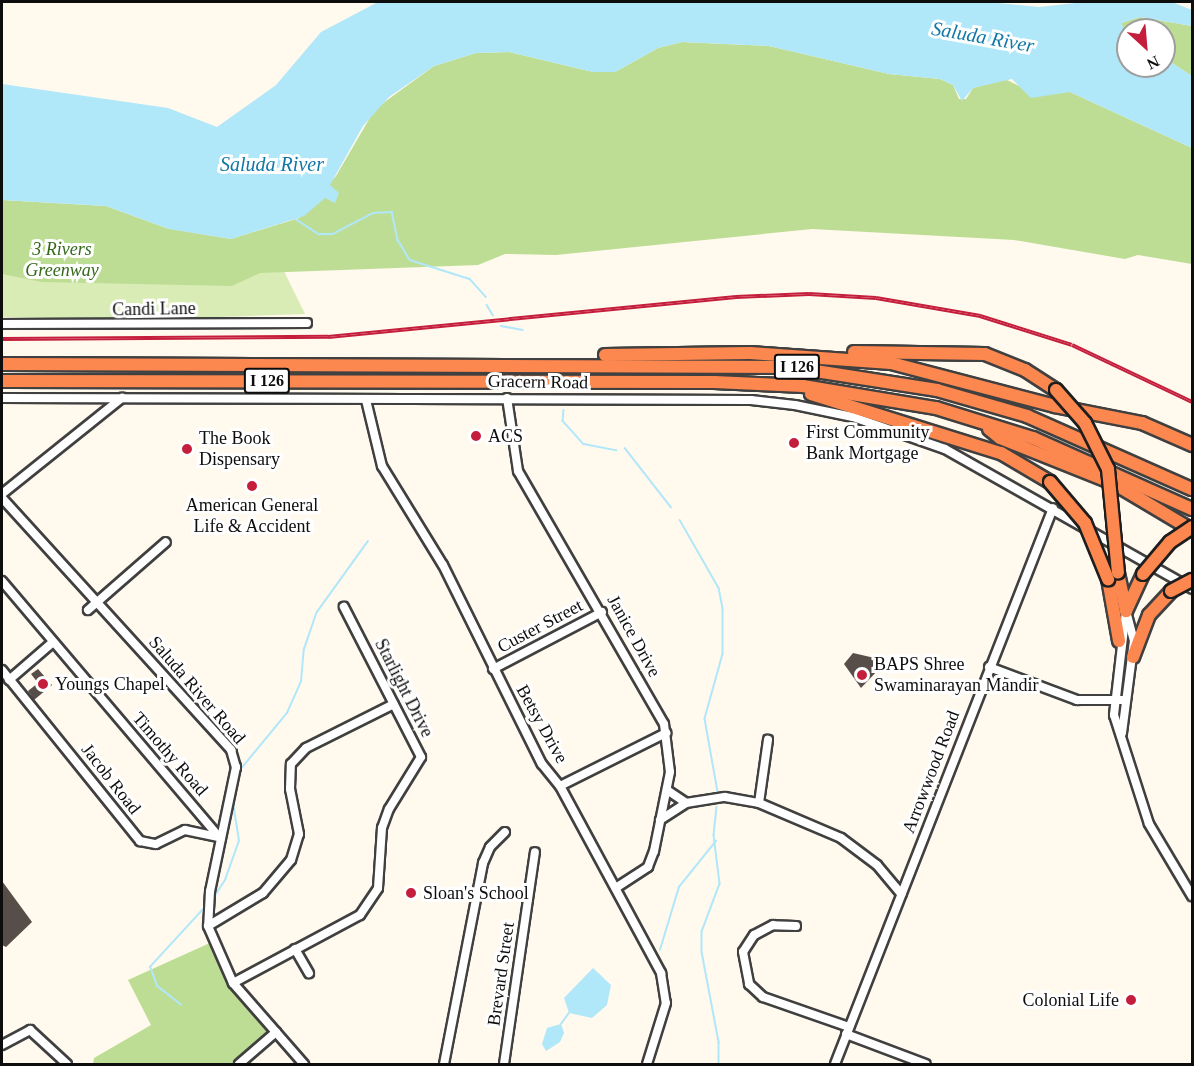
<!DOCTYPE html>
<style>
body{margin:0}
#map{position:relative;width:1194px;height:1066px;overflow:hidden;background:#fff9ee;font-family:Georgia,serif}
div>[style]{position:absolute}
[style*='--x']{left:calc(var(--x)*1px);top:calc(var(--y)*1px);width:calc(var(--w)*1px);rotate:calc(var(--a)*1deg)}
.green>*{inset:0;background:#d9ecb5}
.forest>*{inset:0;background:#bedd94}
.water>*{inset:0;background:#b0e7f9}
.stream>*{height:1.5px;margin:-0.75px;padding:0 0.75px;transform-origin:0.75px;border-radius:0.75px;background:#b0e7f9}
.building>*{inset:0;background:#574d49}
.roads{filter:drop-shadow(2px 0 #404040) drop-shadow(-2px 0 #404040) drop-shadow(0 2px #404040) drop-shadow(0 -2px #404040)}
.minor>*{height:8px;margin:-4px;padding:0 4px;transform-origin:4px;border-radius:4px;background:#fff}
.highway>*{height:12px;margin:-6px;padding:0 6px;transform-origin:6px;border-radius:6px;background:#fc874f}
.rail>*{height:4px;margin-top:-2px;transform-origin:0;background:repeating-linear-gradient(90deg,#fff 0 4.5px,#c51e3c 0 9px);box-sizing:border-box;border-block:2px solid #c51e3c}
.bridges{filter:drop-shadow(2px 0 #1e1e1e) drop-shadow(-2px 0 #1e1e1e) drop-shadow(0 2px #1e1e1e) drop-shadow(0 -2px #1e1e1e)}
.highway-bridge>*{height:12px;margin:-6px;padding:0 6px;transform-origin:6px;border-radius:6px;background:#fc874f}
.dots>*{width:16px;height:16px;translate:-50% -50%;box-sizing:border-box;border:3px solid #fff;border-radius:50%}
span{translate:-50% -50%;white-space:nowrap;text-align:center;line-height:1.15;-webkit-text-stroke:6px #fff;paint-order:stroke}
.shield-label span{padding:2px 4px;background:#fff;border:2px solid;border-radius:4px;-webkit-text-stroke-width:0}
.shield-label{font-size:16px;color:#0d0d0d;font-weight:700}
.park-label{font-size:18px;color:#35691a;font-style:italic}
.street-label{font-size:18px;color:#0d0d0d}
.poi-label{font-size:18px;color:#0d0d0d}
.left{translate:0 -50%;text-align:left}
.right{translate:-100% -50%;text-align:right}
.water-label{font-size:20px;color:#1078a6;font-style:italic}
.frame{position:absolute;inset:0;border:3px solid #0d0d0d;pointer-events:none}
.north{position:absolute;left:1116px;top:18px;width:60px;height:60px;box-sizing:border-box;background:#fff;border:2px solid #9e9e9e;border-radius:50%;rotate:154deg;font-size:16px;font-weight:700;line-height:24px;text-align:center;color:#0d0d0d}
.north::after{content:'';display:block;margin:auto;width:21px;height:27px;background:#c51e3c;clip-path:polygon(50% 0,100% 100%,50% 72%,0 100%)}
</style>
<div id="map">
<div class="green">
<div style="clip-path:polygon(1192px 148px,279px 261px,305px 314px,135px 320px,2px 317px,2px 200px,231px 239px,280px 224px)"></div>
</div>
<div class="forest">
<div style="clip-path:polygon(1140px 17px,1192px 26px,1192px 76px,1164px 58px,1164px 30px,1128px 30px,1128px 37px,1121px 23px)"></div>
<div style="clip-path:polygon(682px 42px,769px 46px,889px 74px,940px 79px,953px 85px,959px 99px,966px 99px,973px 88px,1005px 79px,1023px 88px,1070px 92px,1192px 148px,1192px 264px,1138px 255px,1125px 259px,1014px 240px,812px 229px,556px 255px,505px 254px,478px 265px,260px 273px,232px 286px,42px 282px,2px 274px,2px 200px,106px 206px,169px 229px,231px 239px,299px 218px,336px 176px,375px 109px,434px 66px,476px 53px,509px 52px,593px 72px,615px 72px,658px 48px)"></div>
<div style="clip-path:polygon(212px 942px,218px 956px,276px 1032px,239px 1064px,93px 1064px,94px 1058px,151px 1025px,128px 980px)"></div>
</div>
<div class="water">
<div style="clip-path:polygon(378px 2px,988px 2px,1039px 7px,1085px 2px,1172px 2px,1192px 10px,1192px 26px,1140px 17px,1121px 23px,1128px 37px,1128px 66px,1164px 66px,1164px 58px,1192px 76px,1192px 148px,1070px 92px,1031px 98px,1012px 79px,973px 88px,962px 101px,953px 85px,940px 79px,889px 74px,769px 46px,682px 42px,658px 48px,615px 72px,593px 72px,509px 52px,476px 53px,434px 66px,389px 97px,363px 126px,330px 185px,339px 193px,335px 203px,325px 198px,304px 216px,231px 239px,169px 229px,106px 206px,2px 200px,2px 84px,168px 108px,217px 127px,276px 85px,321px 32px)"></div>
<div style="clip-path:polygon(593px 968px,611px 985px,607px 1005px,592px 1018px,569px 1013px,564px 998px)"></div>
<div style="clip-path:polygon(561px 1024px,564px 1033px,560px 1042px,546px 1051px,542px 1044px,547px 1028px)"></div>
</div>
<div class="stream">
<div style="--x:294;--y:218;--w:30;--a:33"></div>
<div style="--x:319;--y:234;--w:14;--a:0"></div>
<div style="--x:333;--y:234;--w:45;--a:-27.7"></div>
<div style="--x:373;--y:213;--w:19;--a:-3"></div>
<div style="--x:392;--y:212;--w:29;--a:78"></div>
<div style="--x:398;--y:240;--w:23;--a:59"></div>
<div style="--x:410;--y:260;--w:63;--a:17.6"></div>
<div style="--x:470;--y:279;--w:24;--a:48"></div>
<div style="--x:487;--y:305;--w:12;--a:59"></div>
<div style="--x:501;--y:326;--w:22;--a:10"></div>
<div style="--x:564;--y:410;--w:11;--a:95"></div>
<div style="--x:563;--y:421;--w:31;--a:48"></div>
<div style="--x:584;--y:444;--w:33;--a:11"></div>
<div style="--x:625;--y:448;--w:75;--a:52.1"></div>
<div style="--x:680;--y:520;--w:78;--a:60.2"></div>
<div style="--x:719;--y:588;--w:21;--a:79"></div>
<div style="--x:723;--y:609;--w:45;--a:90"></div>
<div style="--x:723;--y:654;--w:67;--a:105.5"></div>
<div style="--x:705;--y:719;--w:74;--a:79.9"></div>
<div style="--x:240;--y:770;--w:74;--a:-50.5"></div>
<div style="--x:287;--y:713;--w:35;--a:-66"></div>
<div style="--x:301;--y:681;--w:32;--a:-85"></div>
<div style="--x:304;--y:649;--w:39;--a:-71"></div>
<div style="--x:317;--y:612;--w:87;--a:-54.3"></div>
<div style="--x:717;--y:807;--w:28;--a:96"></div>
<div style="--x:714;--y:835;--w:49;--a:83"></div>
<div style="--x:720;--y:884;--w:51;--a:110.6"></div>
<div style="--x:702;--y:932;--w:20;--a:90"></div>
<div style="--x:702;--y:952;--w:92;--a:79.3"></div>
<div style="--x:719;--y:1042;--w:22;--a:90"></div>
<div style="--x:214;--y:897;--w:20;--a:-57"></div>
<div style="--x:225;--y:880;--w:41;--a:-70.3"></div>
<div style="--x:239;--y:841;--w:38;--a:-99"></div>
<div style="--x:660;--y:950;--w:66;--a:-73.2"></div>
<div style="--x:679;--y:887;--w:59;--a:-51.2"></div>
<div style="--x:181;--y:1005;--w:31;--a:-142"></div>
<div style="--x:157;--y:986;--w:20;--a:-110"></div>
<div style="--x:150;--y:967;--w:80;--a:-47.5"></div>
<div style="--x:561;--y:1024;--w:14;--a:-54"></div>
</div>
<div class="building">
<div style="clip-path:polygon(853px 653px,879px 659px,879px 669px,861px 688px,844px 664px)"></div>
<div style="clip-path:polygon(38px 669px,52px 685px,34px 700px,28px 691px,38px 683px,31px 674px)"></div>
<div style="clip-path:polygon(2px 881px,32px 922px,6px 947px,2px 945px)"></div>
</div>
<div class="roads">
<div class="minor">
<div style="--x:2;--y:324;--w:305;--a:-0.2"></div>
<div style="--x:2;--y:398;--w:749;--a:0.15"></div>
<div style="--x:751;--y:400;--w:44;--a:6.5"></div>
<div style="--x:795;--y:405;--w:59;--a:11.7"></div>
<div style="--x:853;--y:417;--w:97;--a:19.2"></div>
<div style="--x:945;--y:449;--w:284;--a:29.5"></div>
<div style="--x:507;--y:398;--w:74;--a:81.4"></div>
<div style="--x:518;--y:471;--w:292;--a:60"></div>
<div style="--x:664;--y:724;--w:48;--a:82.9"></div>
<div style="--x:670;--y:772;--w:81;--a:101.4"></div>
<div style="--x:654;--y:851;--w:17;--a:111"></div>
<div style="--x:648;--y:867;--w:37;--a:147"></div>
<div style="--x:366;--y:400;--w:68;--a:76.4"></div>
<div style="--x:382;--y:466;--w:116;--a:58.4"></div>
<div style="--x:443;--y:565;--w:222;--a:63.6"></div>
<div style="--x:542;--y:764;--w:28;--a:51"></div>
<div style="--x:560;--y:786;--w:213;--a:61.6"></div>
<div style="--x:661;--y:973;--w:30;--a:81"></div>
<div style="--x:666;--y:1003;--w:64;--a:107.3"></div>
<div style="--x:2;--y:494;--w:154;--a:-38.7"></div>
<div style="--x:2;--y:498;--w:341;--a:47.7"></div>
<div style="--x:231;--y:750;--w:18;--a:74"></div>
<div style="--x:236;--y:767;--w:127;--a:101.8"></div>
<div style="--x:210;--y:891;--w:35;--a:93"></div>
<div style="--x:208;--y:926;--w:62;--a:66.3"></div>
<div style="--x:233;--y:983;--w:108;--a:48.8"></div>
<div style="--x:2;--y:581;--w:338;--a:49.7"></div>
<div style="--x:88;--y:610;--w:103;--a:-41.1"></div>
<div style="--x:1126;--y:611;--w:105;--a:96.6"></div>
<div style="--x:1114;--y:715;--w:114;--a:72.2"></div>
<div style="--x:1149;--y:824;--w:84;--a:59.2"></div>
<div style="--x:989;--y:667;--w:94;--a:20.6"></div>
<div style="--x:1077;--y:700;--w:48;--a:0"></div>
<div style="--x:493;--y:669;--w:123;--a:-27.6"></div>
<div style="--x:2;--y:670;--w:220;--a:51.1"></div>
<div style="--x:140;--y:841;--w:16;--a:11"></div>
<div style="--x:156;--y:844;--w:32;--a:-26"></div>
<div style="--x:185;--y:830;--w:33;--a:12"></div>
<div style="--x:9;--y:680;--w:58;--a:-40.8"></div>
<div style="--x:1122;--y:733;--w:93;--a:-82.6"></div>
<div style="--x:1134;--y:641;--w:31;--a:-105"></div>
<div style="--x:560;--y:786;--w:119;--a:-26.6"></div>
<div style="--x:667;--y:790;--w:23;--a:34"></div>
<div style="--x:759;--y:803;--w:64;--a:-81.9"></div>
<div style="--x:660;--y:820;--w:31;--a:-33"></div>
<div style="--x:686;--y:803;--w:39;--a:-9"></div>
<div style="--x:725;--y:797;--w:35;--a:10"></div>
<div style="--x:759;--y:803;--w:89;--a:23.1"></div>
<div style="--x:841;--y:838;--w:45;--a:36.9"></div>
<div style="--x:877;--y:865;--w:38;--a:50"></div>
<div style="--x:208;--y:926;--w:64;--a:-31"></div>
<div style="--x:263;--y:893;--w:43;--a:-49.7"></div>
<div style="--x:291;--y:860;--w:27;--a:-73"></div>
<div style="--x:299;--y:834;--w:46;--a:-101.3"></div>
<div style="--x:290;--y:789;--w:25;--a:-88"></div>
<div style="--x:291;--y:764;--w:22;--a:-47"></div>
<div style="--x:306;--y:748;--w:98;--a:-26.6"></div>
<div style="--x:796;--y:926;--w:23;--a:-178"></div>
<div style="--x:773;--y:925;--w:21;--a:152"></div>
<div style="--x:754;--y:935;--w:20;--a:123"></div>
<div style="--x:743;--y:952;--w:33;--a:79"></div>
<div style="--x:749;--y:984;--w:19;--a:43"></div>
<div style="--x:763;--y:997;--w:91;--a:19.2"></div>
<div style="--x:295;--y:949;--w:28;--a:60"></div>
<div style="--x:233;--y:983;--w:144;--a:-28.2"></div>
<div style="--x:360;--y:915;--w:32;--a:-56"></div>
<div style="--x:378;--y:888;--w:60;--a:-86.2"></div>
<div style="--x:382;--y:828;--w:20;--a:-70"></div>
<div style="--x:389;--y:809;--w:61;--a:-58.4"></div>
<div style="--x:421;--y:757;--w:169;--a:-117.2"></div>
<div style="--x:846;--y:1034;--w:85;--a:20.6"></div>
<div style="--x:2;--y:1045;--w:32;--a:-28"></div>
<div style="--x:30;--y:1030;--w:50;--a:42.6"></div>
<div style="--x:239;--y:1064;--w:49;--a:-40.9"></div>
<div style="--x:444;--y:1064;--w:205;--a:-79"></div>
<div style="--x:483;--y:863;--w:17;--a:-66"></div>
<div style="--x:490;--y:847;--w:21;--a:-45"></div>
<div style="--x:504;--y:1064;--w:214;--a:-81.7"></div>
<div style="--x:835;--y:1064;--w:597;--a:-68.59"></div>
</div>
<div class="highway">
<div style="--x:854;--y:352;--w:131;--a:0.9"></div>
<div style="--x:985;--y:354;--w:43;--a:21.8"></div>
<div style="--x:1025;--y:370;--w:37;--a:33"></div>
<div style="--x:605;--y:355;--w:145;--a:-0.8"></div>
<div style="--x:750;--y:353;--w:141;--a:4.1"></div>
<div style="--x:891;--y:363;--w:170;--a:14.7"></div>
<div style="--x:1055;--y:406;--w:89;--a:11.1"></div>
<div style="--x:1142;--y:423;--w:55;--a:23.7"></div>
<div style="--x:2;--y:364;--w:788;--a:0.22"></div>
<div style="--x:790;--y:367;--w:149;--a:8.9"></div>
<div style="--x:937;--y:390;--w:94;--a:16.1"></div>
<div style="--x:1027;--y:416;--w:180;--a:23.9"></div>
<div style="--x:2;--y:381;--w:712;--a:0.08"></div>
<div style="--x:714;--y:382;--w:89;--a:2.6"></div>
<div style="--x:803;--y:386;--w:135;--a:9.4"></div>
<div style="--x:936;--y:408;--w:102;--a:17.2"></div>
<div style="--x:1033;--y:438;--w:174;--a:24.1"></div>
<div style="--x:811;--y:394;--w:199;--a:17.3"></div>
<div style="--x:1001;--y:453;--w:57;--a:30.6"></div>
<div style="--x:989;--y:429;--w:14;--a:39"></div>
<div style="--x:1000;--y:438;--w:124;--a:21.8"></div>
<div style="--x:1115;--y:484;--w:90;--a:30.9"></div>
<div style="--x:1118;--y:573;--w:39;--a:78"></div>
<div style="--x:1108;--y:579;--w:63;--a:79.9"></div>
<div style="--x:1126;--y:611;--w:41;--a:-65.3"></div>
<div style="--x:1133;--y:657;--w:45;--a:-69.1"></div>
<div style="--x:1149;--y:615;--w:33;--a:-47"></div>
</div>
</div>
<div class="rail">
<div style="--x:2;--y:339;--w:326;--a:-0.4"></div>
<div style="--x:328;--y:337;--w:410;--a:-5.6"></div>
<div style="--x:736;--y:297;--w:73;--a:-2.4"></div>
<div style="--x:809;--y:294;--w:67;--a:3.4"></div>
<div style="--x:876;--y:298;--w:106;--a:9.8"></div>
<div style="--x:980;--y:316;--w:96;--a:17.5"></div>
<div style="--x:1072;--y:345;--w:133;--a:25.4"></div>
</div>
<div class="bridges">
<div class="highway-bridge">
<div style="--x:1056;--y:390;--w:44;--a:48.7"></div>
<div style="--x:1085;--y:423;--w:51;--a:63.4"></div>
<div style="--x:1108;--y:469;--w:104;--a:84.5"></div>
<div style="--x:1050;--y:482;--w:54;--a:49.5"></div>
<div style="--x:1085;--y:523;--w:61;--a:67.7"></div>
<div style="--x:1143;--y:574;--w:42;--a:-49.8"></div>
<div style="--x:1170;--y:542;--w:27;--a:-34"></div>
<div style="--x:1171;--y:591;--w:24;--a:-28"></div>
</div>
</div>
<div class="dots">
<div style="left:476px;top:436px;background:#c51e3c"></div>
<div style="left:794px;top:443px;background:#c51e3c"></div>
<div style="left:187px;top:449px;background:#c51e3c"></div>
<div style="left:252px;top:486px;background:#c51e3c"></div>
<div style="left:862px;top:675px;background:#c51e3c"></div>
<div style="left:43px;top:684px;background:#c51e3c"></div>
<div style="left:411px;top:893px;background:#c51e3c"></div>
<div style="left:1131px;top:1000px;background:#c51e3c"></div>
</div>
<div class="shield-label">
<span style="left:797px;top:367px">I 126</span>
<span style="left:267px;top:381px">I 126</span>
</div>
<div class="park-label">
<span style="left:62px;top:260px">3 Rivers<br>Greenway</span>
</div>
<div class="street-label">
<span style="left:154px;top:309px;rotate:-1deg">Candi Lane</span>
<span style="left:538px;top:382px;rotate:1deg">Gracern Road</span>
<span style="left:540px;top:626px;rotate:-28deg">Custer Street</span>
<span style="left:634px;top:636px;rotate:61deg">Janice Drive</span>
<span style="left:404px;top:688px;rotate:63deg">Starlight Drive</span>
<span style="left:197px;top:690px;rotate:49deg">Saluda River Road</span>
<span style="left:542px;top:724px;rotate:61deg">Betsy Drive</span>
<span style="left:170px;top:754px;rotate:49deg">Timothy Road</span>
<span style="left:931px;top:772px;rotate:-69deg">Arrowwood Road</span>
<span style="left:111px;top:779px;rotate:52deg">Jacob Road</span>
<span style="left:501px;top:974px;rotate:-82deg">Brevard Street</span>
</div>
<div class="poi-label">
<span class="left" style="left:806px;top:443px">First Community<br>Bank Mortgage</span>
<span class="left" style="left:488px;top:436px">ACS</span>
<span class="left" style="left:199px;top:449px">The Book<br>Dispensary</span>
<span style="left:252px;top:516px">American General<br>Life &amp; Accident</span>
<span class="left" style="left:874px;top:675px">BAPS Shree<br>Swaminarayan Mandir</span>
<span class="left" style="left:55px;top:684px">Youngs Chapel</span>
<span class="left" style="left:423px;top:893px">Sloan's School</span>
<span class="right" style="left:1119px;top:1000px">Colonial Life</span>
</div>
<div class="water-label">
<span style="left:983px;top:37px;rotate:10deg">Saluda River</span>
<span style="left:272px;top:164px">Saluda River</span>
</div>
<div class="frame"></div>
<div class="north">N</div>
</div>
